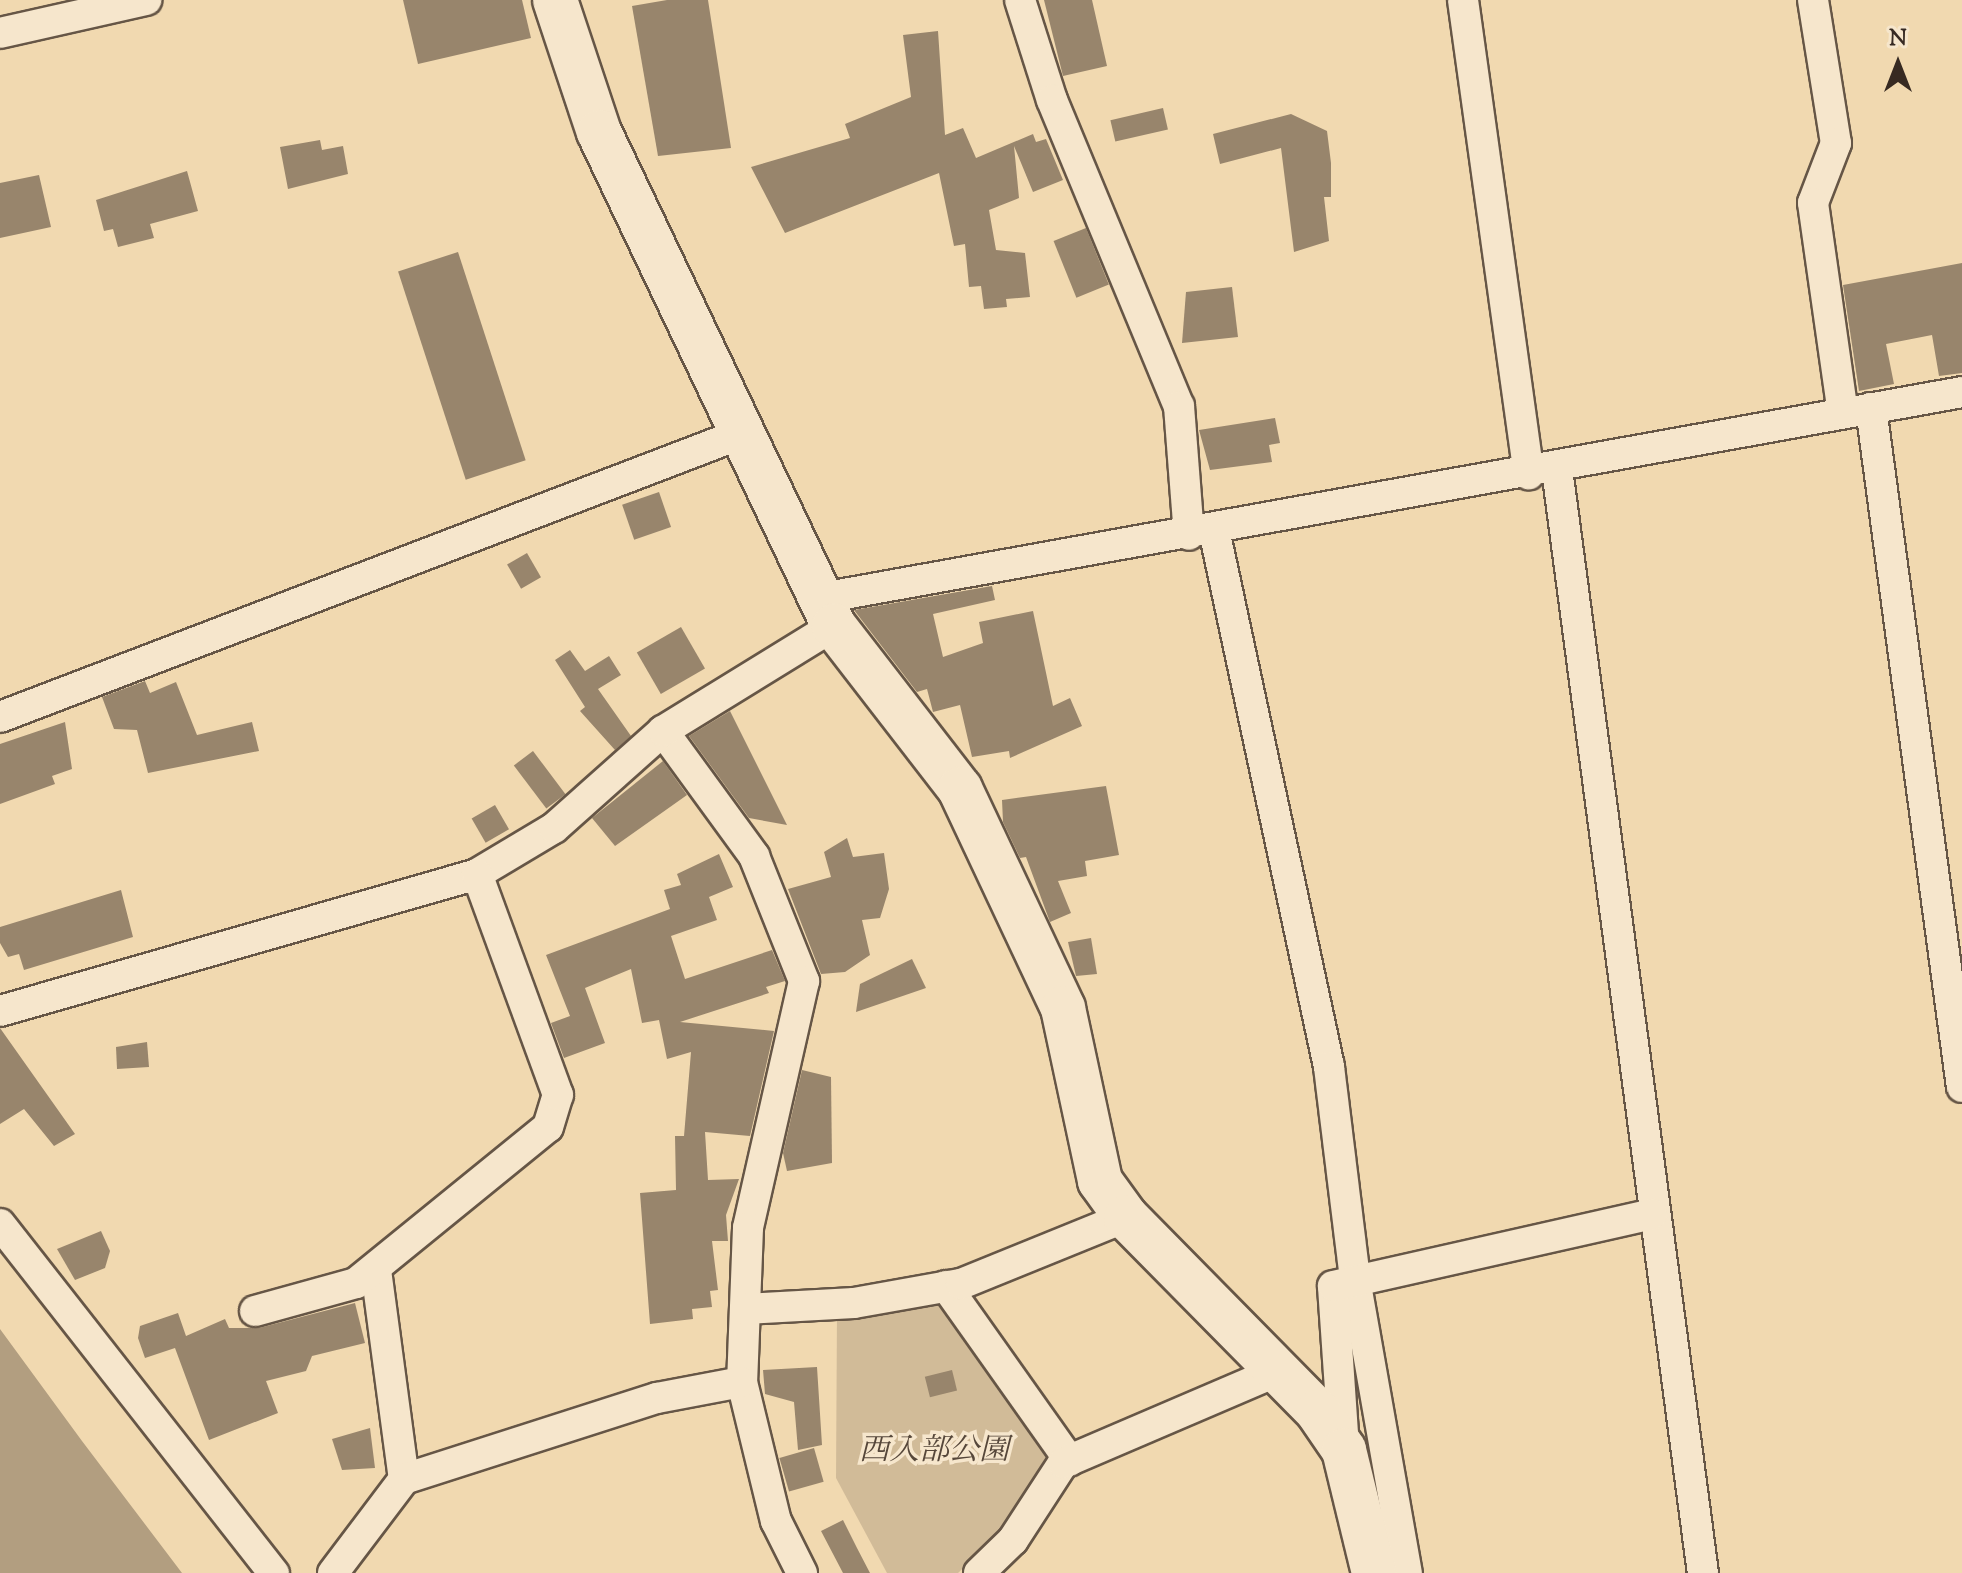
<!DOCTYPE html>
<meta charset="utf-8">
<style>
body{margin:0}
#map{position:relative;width:1962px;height:1573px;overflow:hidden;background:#f1d9b0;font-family:"Sorts Mill Goudy","Noto Serif JP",serif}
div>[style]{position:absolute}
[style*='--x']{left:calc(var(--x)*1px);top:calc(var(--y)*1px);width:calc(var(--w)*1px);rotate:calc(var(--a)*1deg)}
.green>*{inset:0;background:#d1bb98}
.water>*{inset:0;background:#b29e80}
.building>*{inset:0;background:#98856c;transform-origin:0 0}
.roads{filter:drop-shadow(2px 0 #665646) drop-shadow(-2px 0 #665646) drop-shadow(0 2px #665646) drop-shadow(0 -2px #665646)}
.street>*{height:30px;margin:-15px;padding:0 15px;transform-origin:15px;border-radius:15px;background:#f6e6cc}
.secondary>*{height:44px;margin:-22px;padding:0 22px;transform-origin:22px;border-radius:22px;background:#f6e6cc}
span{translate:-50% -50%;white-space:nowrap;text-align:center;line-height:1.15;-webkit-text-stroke:7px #f6e6cc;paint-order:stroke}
.park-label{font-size:30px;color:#56473a;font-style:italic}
.north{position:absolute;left:1858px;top:24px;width:80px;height:80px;-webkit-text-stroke:6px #f6e6cc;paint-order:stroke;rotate:0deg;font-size:22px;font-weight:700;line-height:32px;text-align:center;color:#372a22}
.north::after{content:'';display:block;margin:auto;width:28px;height:36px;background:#372a22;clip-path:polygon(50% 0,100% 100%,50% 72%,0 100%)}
</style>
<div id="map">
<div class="green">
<div style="clip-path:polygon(941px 1299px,1052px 1446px,1004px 1529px,958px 1573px,887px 1573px,836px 1478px,837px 1312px)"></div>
</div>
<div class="water">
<div style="clip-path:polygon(0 1329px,82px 1441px,182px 1573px,0 1573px)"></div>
</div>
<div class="building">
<div style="clip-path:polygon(403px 0,522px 0,531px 38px,418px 64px)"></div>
<div style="clip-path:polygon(667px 0,708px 0,731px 148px,658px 156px,632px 6px)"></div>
<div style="clip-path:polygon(1044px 0,1092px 0,1107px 66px,1063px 76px)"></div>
<div style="clip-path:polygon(938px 31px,945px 135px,963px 128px,976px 158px,1033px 134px,1036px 142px,1046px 139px,1063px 180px,1033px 192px,1014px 146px,1019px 198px,989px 210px,996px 250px,1025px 253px,1030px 297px,1006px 299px,1007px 307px,984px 309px,981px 286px,969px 287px,965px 244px,954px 246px,939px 173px,785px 233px,751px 167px,850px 138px,845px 124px,911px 97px,903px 35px)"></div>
<div style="left:1163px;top:108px;width:22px;height:54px;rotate:77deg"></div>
<div style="clip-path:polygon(1291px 114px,1327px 131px,1331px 163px,1331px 197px,1324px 197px,1329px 241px,1294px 252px,1281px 148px,1220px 164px,1213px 134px)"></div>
<div style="clip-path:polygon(320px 140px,322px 150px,343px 146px,348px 174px,288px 189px,280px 147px)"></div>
<div style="clip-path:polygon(187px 171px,198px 211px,150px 224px,154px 238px,118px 247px,113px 229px,104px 231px,96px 200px)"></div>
<div style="clip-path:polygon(39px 175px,51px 227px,0 238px,0 183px)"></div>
<div style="left:1086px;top:228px;width:61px;height:35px;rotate:68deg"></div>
<div style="left:458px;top:252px;width:219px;height:63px;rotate:72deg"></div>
<div style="clip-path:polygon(1962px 263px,1962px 373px,1939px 376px,1932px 335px,1886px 344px,1894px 384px,1859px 391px,1843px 285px)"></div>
<div style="clip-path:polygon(1232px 287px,1238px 337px,1182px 343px,1186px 292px)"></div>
<div style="clip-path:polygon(1275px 418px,1280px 443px,1269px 445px,1272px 462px,1210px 470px,1199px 430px)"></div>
<div style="left:659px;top:492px;width:37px;height:39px;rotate:71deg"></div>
<div style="left:527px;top:553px;width:28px;height:23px;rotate:60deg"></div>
<div style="clip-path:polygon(992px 586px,995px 600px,933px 614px,943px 657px,983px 643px,979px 622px,1033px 611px,1053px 706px,1070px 698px,1082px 726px,1010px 758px,1009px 751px,972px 757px,960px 705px,933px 712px,927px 689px,917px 692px,854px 610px)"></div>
<div style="left:681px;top:627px;width:48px;height:51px;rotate:60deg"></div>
<div style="clip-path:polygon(570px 650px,585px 671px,609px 656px,621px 675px,598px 689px,631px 736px,615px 750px,580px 711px,585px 707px,555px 660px)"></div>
<div style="clip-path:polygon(145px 681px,150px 693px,176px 682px,197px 735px,252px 722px,259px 751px,148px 773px,137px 730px,114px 729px,102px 697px)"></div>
<div style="clip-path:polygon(730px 711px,787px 825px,749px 818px,689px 736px)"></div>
<div style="clip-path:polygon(65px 722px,72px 769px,52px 776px,55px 784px,0 804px,0 744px)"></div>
<div style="left:533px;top:751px;width:54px;height:24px;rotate:53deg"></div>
<div style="clip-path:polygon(663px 761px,687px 795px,615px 846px,592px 818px)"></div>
<div style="clip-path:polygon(1106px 786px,1119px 855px,1085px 861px,1087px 876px,1058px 881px,1071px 913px,1050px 922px,1026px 857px,1020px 858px,1003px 822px,1002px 800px)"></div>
<div style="left:495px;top:805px;width:28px;height:27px;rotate:60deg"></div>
<div style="clip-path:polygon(847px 838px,853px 857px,884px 853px,889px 889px,880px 918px,862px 920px,870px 955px,845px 972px,821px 974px,788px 889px,831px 877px,824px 852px)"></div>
<div style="clip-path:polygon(719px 854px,733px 887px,709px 897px,717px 920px,671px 936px,685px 979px,772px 950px,785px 981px,766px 987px,769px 993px,680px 1022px,774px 1031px,750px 1136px,705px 1132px,708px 1180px,739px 1179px,726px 1215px,728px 1241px,712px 1241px,718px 1290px,710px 1291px,712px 1307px,692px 1309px,693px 1319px,650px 1324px,640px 1193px,676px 1190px,675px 1136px,684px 1136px,691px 1052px,667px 1059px,659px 1020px,642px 1023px,631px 969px,585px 988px,605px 1043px,564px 1058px,551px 1023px,570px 1016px,546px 955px,670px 909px,664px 890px,681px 885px,677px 874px)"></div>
<div style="clip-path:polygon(121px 890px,133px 937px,24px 970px,19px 954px,8px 957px,0 943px,0 927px)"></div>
<div style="clip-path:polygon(1091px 938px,1097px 974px,1076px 976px,1068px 942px)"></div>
<div style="clip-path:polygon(912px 959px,926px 988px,856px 1012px,860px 984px)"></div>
<div style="clip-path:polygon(0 1028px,75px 1134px,54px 1146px,24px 1109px,0 1124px)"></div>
<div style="clip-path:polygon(147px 1042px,149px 1067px,117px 1069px,116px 1047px)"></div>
<div style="clip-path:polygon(802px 1070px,831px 1077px,832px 1163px,787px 1171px,783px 1153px)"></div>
<div style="clip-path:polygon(101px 1231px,110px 1251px,105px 1268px,75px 1280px,57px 1249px)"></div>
<div style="clip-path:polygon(355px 1303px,365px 1343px,312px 1356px,306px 1371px,266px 1381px,278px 1413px,209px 1440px,175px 1348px,145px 1358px,138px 1338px,140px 1326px,178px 1313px,186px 1336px,225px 1319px,229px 1328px,259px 1328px)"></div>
<div style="clip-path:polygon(817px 1367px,822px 1445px,798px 1450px,794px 1402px,765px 1394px,763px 1370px)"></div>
<div style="left:952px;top:1370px;width:21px;height:28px;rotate:76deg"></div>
<div style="clip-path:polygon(370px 1428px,375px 1468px,342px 1470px,332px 1439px)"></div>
<div style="left:814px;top:1448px;width:35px;height:36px;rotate:74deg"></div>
<div style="clip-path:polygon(843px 1520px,857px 1548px,870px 1573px,843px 1573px,821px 1531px)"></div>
</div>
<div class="roads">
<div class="street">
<div style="--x:1020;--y:0;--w:105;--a:72.3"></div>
<div style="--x:1052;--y:100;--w:331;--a:67.5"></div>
<div style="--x:1179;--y:406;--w:129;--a:85.6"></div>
<div style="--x:1463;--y:0;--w:479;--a:82.1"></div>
<div style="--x:1813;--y:0;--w:145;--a:80.9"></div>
<div style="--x:1836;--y:143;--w:64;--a:111"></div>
<div style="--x:1813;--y:203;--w:212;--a:81.9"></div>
<div style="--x:0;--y:33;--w:150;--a:-12.7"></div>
<div style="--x:1871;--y:408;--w:685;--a:82.37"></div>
<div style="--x:1557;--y:469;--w:1114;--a:82.47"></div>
<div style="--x:1214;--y:530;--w:549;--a:77.91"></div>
<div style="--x:1329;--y:1067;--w:214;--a:83"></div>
<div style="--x:1355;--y:1279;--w:299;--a:80"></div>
<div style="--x:822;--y:598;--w:1158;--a:-10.24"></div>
<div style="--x:0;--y:717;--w:795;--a:-20.92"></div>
<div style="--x:663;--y:731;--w:155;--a:53.9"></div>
<div style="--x:754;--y:856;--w:135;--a:68.2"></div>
<div style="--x:804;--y:981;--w:253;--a:102.8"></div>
<div style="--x:748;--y:1228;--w:154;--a:92.2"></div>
<div style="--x:742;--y:1382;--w:143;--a:76.3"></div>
<div style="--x:776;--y:1521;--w:58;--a:63.4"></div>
<div style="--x:0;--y:1011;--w:496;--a:-16"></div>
<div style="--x:477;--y:874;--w:90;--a:-30.9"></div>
<div style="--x:554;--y:828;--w:146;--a:-41.7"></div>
<div style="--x:663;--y:731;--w:201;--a:-31.6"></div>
<div style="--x:0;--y:1224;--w:444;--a:51.9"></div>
<div style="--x:376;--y:1270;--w:211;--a:82.4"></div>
<div style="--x:946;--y:1286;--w:214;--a:54.7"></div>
<div style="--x:745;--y:1309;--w:109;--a:-3.2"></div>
<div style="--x:854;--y:1303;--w:109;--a:-10.1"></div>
<div style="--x:961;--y:1284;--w:178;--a:-22.1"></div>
<div style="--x:255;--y:1311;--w:105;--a:-15.5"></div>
<div style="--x:356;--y:1283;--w:247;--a:-39.1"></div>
<div style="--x:548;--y:1127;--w:34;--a:-73"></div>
<div style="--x:558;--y:1095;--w:235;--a:-110.1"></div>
<div style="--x:1344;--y:1448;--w:162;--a:-93.9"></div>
<div style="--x:1333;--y:1286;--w:327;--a:-12.7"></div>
<div style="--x:333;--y:1573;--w:118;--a:-52.9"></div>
<div style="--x:404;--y:1479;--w:266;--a:-17.8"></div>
<div style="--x:657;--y:1398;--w:86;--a:-10.7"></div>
<div style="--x:979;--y:1573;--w:47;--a:-44.1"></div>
<div style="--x:1013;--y:1540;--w:92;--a:-57"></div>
<div style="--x:1063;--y:1463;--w:236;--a:-23.2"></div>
</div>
<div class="secondary">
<div style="--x:555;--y:0;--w:139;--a:71.6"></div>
<div style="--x:599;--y:132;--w:547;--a:64.56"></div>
<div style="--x:834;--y:626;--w:206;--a:52.3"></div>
<div style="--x:960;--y:789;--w:242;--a:64.8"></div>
<div style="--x:1063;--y:1008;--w:177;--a:77.9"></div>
<div style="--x:1100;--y:1181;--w:44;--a:54.2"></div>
<div style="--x:1126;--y:1217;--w:274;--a:45.4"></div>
<div style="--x:1318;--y:1412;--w:46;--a:55.6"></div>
<div style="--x:1344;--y:1450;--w:127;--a:76.3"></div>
</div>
</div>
<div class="park-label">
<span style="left:934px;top:1452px">西入部公園</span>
</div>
<div class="north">N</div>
</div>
